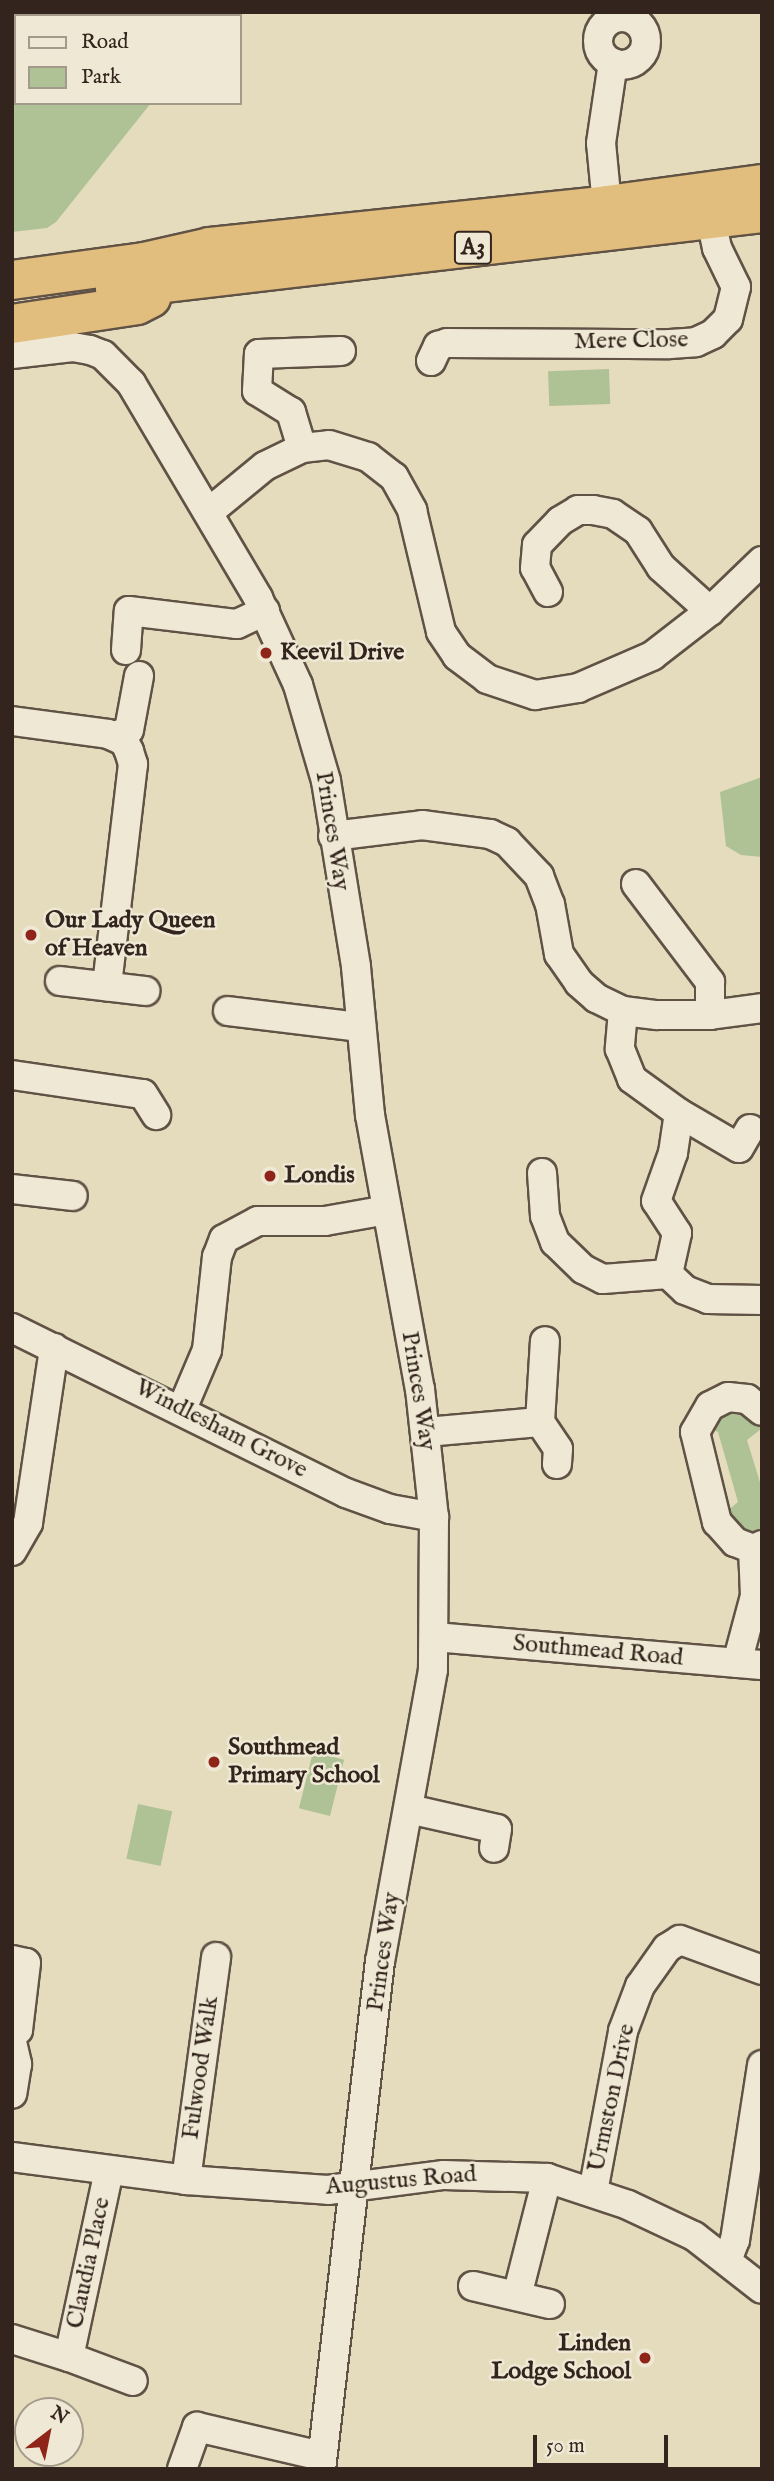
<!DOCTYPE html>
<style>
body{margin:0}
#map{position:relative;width:774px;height:2481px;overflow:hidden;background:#e5dcbd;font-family:"IM FELL English",serif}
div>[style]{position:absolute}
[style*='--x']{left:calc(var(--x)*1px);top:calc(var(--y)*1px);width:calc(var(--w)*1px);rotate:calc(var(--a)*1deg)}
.green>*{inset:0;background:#afc295;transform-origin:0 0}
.roads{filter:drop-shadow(2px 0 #605245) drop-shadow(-2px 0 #605245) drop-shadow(0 2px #605245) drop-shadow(0 -2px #605245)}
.minor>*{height:28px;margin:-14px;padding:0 14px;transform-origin:14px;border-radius:14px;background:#eee8d4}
.minor>.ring{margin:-14px;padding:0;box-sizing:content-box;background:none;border:28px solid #eee8d4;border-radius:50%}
.highway>*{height:38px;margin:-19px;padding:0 19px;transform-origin:19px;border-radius:19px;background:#e2be7e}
.dots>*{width:19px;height:19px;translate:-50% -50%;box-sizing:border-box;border:4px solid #eee8d4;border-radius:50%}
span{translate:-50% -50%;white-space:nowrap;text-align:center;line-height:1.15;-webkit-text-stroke:5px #eee8d4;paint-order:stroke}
.shield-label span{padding:2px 5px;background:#eee8d4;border:2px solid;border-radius:5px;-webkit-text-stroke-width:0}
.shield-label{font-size:23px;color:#33241d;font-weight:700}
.street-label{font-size:24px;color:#33241d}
.poi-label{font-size:24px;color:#33241d;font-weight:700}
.left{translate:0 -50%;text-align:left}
.right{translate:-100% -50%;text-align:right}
.frame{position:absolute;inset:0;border:14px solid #33241d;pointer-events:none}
.legend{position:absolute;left:14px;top:14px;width:228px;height:91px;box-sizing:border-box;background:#eee8d4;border:2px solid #a39a8b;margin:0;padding:9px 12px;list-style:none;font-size:21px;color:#33241d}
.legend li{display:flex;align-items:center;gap:14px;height:35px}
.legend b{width:35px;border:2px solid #a39a8b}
.north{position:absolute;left:14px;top:2397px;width:70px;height:70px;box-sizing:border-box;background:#eee8d4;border:2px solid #a39a8b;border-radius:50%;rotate:32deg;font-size:19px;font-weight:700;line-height:28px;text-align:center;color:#33241d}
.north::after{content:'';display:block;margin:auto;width:24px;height:32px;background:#8f2418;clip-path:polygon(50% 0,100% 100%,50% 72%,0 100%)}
.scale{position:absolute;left:533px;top:2435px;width:135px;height:32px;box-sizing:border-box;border:4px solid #33241d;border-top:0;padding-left:9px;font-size:21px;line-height:24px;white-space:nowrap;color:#33241d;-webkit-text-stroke:5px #eee8d4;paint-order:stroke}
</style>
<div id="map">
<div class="green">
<div style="clip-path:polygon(12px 12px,195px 12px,16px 16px,16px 103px,151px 103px,56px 222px,47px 228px,12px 232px)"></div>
<div style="left:609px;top:369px;width:35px;height:61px;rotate:88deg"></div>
<div style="clip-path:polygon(762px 777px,762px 857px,741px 855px,726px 846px,720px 792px)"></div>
<div style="clip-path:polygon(728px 1404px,758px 1419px,761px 1429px,747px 1440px,762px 1489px,762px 1536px,752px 1538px,723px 1514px,738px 1502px,718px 1432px,702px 1425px)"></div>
<div style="left:313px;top:1752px;width:32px;height:58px;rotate:14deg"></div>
<div style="left:138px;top:1804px;width:35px;height:56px;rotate:12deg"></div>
</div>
<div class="roads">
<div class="minor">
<div style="--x:206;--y:16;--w:5;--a:-53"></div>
<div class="ring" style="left:598px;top:17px;width:20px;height:20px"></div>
<div style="--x:607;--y:205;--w:62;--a:-95.5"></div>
<div style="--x:601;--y:143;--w:81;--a:-81.5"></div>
<div style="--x:12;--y:354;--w:61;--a:-6.5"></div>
<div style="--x:73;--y:347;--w:17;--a:10"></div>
<div style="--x:90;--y:350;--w:14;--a:21"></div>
<div style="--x:103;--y:355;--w:40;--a:45"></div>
<div style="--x:131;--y:383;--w:250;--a:59.4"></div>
<div style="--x:258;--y:598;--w:96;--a:65.3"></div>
<div style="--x:298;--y:685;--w:100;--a:73.7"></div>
<div style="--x:326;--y:781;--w:188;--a:80.8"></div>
<div style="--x:356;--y:967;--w:149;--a:84.6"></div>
<div style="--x:370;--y:1115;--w:279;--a:79.7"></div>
<div style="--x:420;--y:1389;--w:129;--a:83.8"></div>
<div style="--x:434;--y:1517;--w:153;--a:90.4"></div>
<div style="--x:433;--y:1670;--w:296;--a:100.3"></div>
<div style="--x:380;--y:1961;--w:511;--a:96.62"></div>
<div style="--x:431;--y:361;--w:17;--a:-65"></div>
<div style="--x:438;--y:346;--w:9;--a:-18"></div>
<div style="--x:447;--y:343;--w:223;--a:0.3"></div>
<div style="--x:670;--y:344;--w:26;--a:-4"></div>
<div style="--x:696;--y:342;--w:19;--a:-25"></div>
<div style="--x:713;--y:334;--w:21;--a:-45"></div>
<div style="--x:728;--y:319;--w:33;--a:-76"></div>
<div style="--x:736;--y:287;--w:43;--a:-116"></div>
<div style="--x:717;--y:248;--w:29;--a:-102"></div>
<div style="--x:302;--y:448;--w:38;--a:-107"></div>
<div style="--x:291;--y:412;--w:40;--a:-148"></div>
<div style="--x:257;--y:391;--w:37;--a:-87"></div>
<div style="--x:259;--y:354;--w:82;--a:-2.1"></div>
<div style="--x:209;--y:512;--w:72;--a:-39.4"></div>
<div style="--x:265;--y:466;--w:41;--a:-25.9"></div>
<div style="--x:302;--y:448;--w:27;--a:-6"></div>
<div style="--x:329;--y:445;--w:41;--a:17.1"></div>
<div style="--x:368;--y:457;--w:33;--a:38"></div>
<div style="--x:394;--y:477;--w:38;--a:61"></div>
<div style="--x:412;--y:510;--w:125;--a:76.6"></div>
<div style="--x:441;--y:632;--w:29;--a:56"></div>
<div style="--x:457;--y:656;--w:38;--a:37"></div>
<div style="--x:487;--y:679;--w:51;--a:18.4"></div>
<div style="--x:535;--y:695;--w:44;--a:-9.2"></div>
<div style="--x:578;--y:688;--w:81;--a:-23.4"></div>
<div style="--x:652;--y:656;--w:73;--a:-37.8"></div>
<div style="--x:710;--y:611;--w:72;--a:-43.9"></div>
<div style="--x:548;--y:592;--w:27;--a:-118"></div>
<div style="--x:535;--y:568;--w:23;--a:-85"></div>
<div style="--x:537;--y:545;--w:33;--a:-46"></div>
<div style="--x:560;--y:521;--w:21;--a:-31"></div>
<div style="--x:578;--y:510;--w:15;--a:0"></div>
<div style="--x:593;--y:510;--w:20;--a:11"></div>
<div style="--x:613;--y:514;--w:30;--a:34"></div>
<div style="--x:638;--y:531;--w:43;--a:57.4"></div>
<div style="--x:661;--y:567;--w:66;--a:41.9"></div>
<div style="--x:126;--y:650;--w:39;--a:-86"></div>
<div style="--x:129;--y:611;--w:109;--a:6.9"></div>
<div style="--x:237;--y:624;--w:31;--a:-25"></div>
<div style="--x:12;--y:721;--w:97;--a:7.7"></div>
<div style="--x:108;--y:734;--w:17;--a:24"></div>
<div style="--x:124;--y:741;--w:11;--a:63"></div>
<div style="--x:129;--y:751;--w:14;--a:73"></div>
<div style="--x:133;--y:764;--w:224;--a:96.7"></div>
<div style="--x:116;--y:736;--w:14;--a:-25"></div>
<div style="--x:129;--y:730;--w:55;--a:-79.5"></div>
<div style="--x:333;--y:836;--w:90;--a:-7"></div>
<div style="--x:422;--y:825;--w:69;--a:7.5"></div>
<div style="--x:490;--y:834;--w:19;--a:25"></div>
<div style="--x:507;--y:842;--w:47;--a:46.7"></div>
<div style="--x:539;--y:876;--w:30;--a:69"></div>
<div style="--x:550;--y:904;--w:51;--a:79.8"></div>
<div style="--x:559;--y:954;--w:35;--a:55"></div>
<div style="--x:579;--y:983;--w:23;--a:41"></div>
<div style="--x:596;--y:998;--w:30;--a:26"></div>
<div style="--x:623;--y:1011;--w:34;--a:7"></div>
<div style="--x:657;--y:1015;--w:53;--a:0"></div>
<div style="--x:710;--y:1015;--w:52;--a:-7.7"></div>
<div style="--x:636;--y:884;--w:123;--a:52.9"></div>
<div style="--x:710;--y:982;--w:33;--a:90"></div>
<div style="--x:60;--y:981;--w:86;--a:6.7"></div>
<div style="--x:228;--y:1011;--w:134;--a:6.9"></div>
<div style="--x:623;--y:1011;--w:38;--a:95"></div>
<div style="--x:620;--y:1049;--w:32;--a:68"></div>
<div style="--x:632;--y:1079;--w:58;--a:35.9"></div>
<div style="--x:679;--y:1113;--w:69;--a:30.3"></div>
<div style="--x:739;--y:1148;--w:22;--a:-60"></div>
<div style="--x:12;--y:1075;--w:132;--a:8.3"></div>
<div style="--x:143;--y:1094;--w:25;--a:58"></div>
<div style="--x:542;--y:1173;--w:43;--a:86"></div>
<div style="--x:545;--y:1216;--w:28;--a:69"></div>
<div style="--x:555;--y:1242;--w:39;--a:44"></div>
<div style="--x:583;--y:1269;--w:22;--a:27"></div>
<div style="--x:603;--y:1279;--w:65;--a:-4.4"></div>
<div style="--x:668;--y:1274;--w:23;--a:43"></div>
<div style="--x:685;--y:1290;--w:25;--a:21"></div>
<div style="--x:708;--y:1299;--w:54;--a:1.1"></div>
<div style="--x:12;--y:1189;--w:61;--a:6.5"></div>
<div style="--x:668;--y:1274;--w:42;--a:-77.6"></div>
<div style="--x:677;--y:1233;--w:38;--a:-123"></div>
<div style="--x:656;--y:1201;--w:51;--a:-70.5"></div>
<div style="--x:673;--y:1153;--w:40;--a:-81.5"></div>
<div style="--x:12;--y:1328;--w:373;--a:26.3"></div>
<div style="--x:346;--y:1493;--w:47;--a:20"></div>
<div style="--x:390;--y:1509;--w:45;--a:10.3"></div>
<div style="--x:182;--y:1409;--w:64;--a:-67"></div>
<div style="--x:207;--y:1350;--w:94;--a:-83.9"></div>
<div style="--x:217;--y:1257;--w:19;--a:-69"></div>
<div style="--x:224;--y:1239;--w:38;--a:-28"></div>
<div style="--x:258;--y:1221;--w:67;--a:0"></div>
<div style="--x:325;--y:1221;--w:63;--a:-10.1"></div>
<div style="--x:762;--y:1411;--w:19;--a:-141"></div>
<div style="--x:747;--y:1399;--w:19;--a:-174"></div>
<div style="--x:728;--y:1397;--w:20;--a:153"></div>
<div style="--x:710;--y:1406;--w:30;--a:120"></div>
<div style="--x:695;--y:1432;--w:93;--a:76.3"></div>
<div style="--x:717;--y:1522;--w:27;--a:48"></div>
<div style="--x:735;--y:1542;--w:19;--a:21"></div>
<div style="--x:753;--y:1549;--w:10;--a:-24"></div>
<div style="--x:540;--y:1422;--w:81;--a:-86.5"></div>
<div style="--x:426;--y:1432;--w:114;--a:-5"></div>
<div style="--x:540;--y:1422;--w:32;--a:56"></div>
<div style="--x:558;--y:1449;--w:15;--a:94"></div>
<div style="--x:12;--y:1551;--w:32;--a:-60"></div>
<div style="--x:28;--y:1523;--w:177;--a:-81.5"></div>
<div style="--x:434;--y:1637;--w:329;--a:4.9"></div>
<div style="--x:737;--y:1663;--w:69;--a:-75"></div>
<div style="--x:755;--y:1596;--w:47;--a:-92.4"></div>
<div style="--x:409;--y:1809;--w:90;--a:12.8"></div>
<div style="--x:497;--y:1829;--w:19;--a:99"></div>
<div style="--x:12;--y:1960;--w:14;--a:12"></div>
<div style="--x:26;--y:1963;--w:67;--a:96.8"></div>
<div style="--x:18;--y:2030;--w:8;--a:140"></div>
<div style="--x:12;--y:2042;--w:23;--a:77"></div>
<div style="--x:17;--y:2064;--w:30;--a:99"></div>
<div style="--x:12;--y:2157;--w:176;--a:7.5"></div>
<div style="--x:186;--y:2180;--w:142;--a:4"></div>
<div style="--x:328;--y:2190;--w:117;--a:-7.4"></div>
<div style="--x:444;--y:2175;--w:103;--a:1.7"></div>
<div style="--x:547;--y:2178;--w:85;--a:18.4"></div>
<div style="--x:628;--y:2205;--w:73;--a:25.2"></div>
<div style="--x:694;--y:2236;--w:86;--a:37.9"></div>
<div style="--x:186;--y:2180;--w:225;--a:-82.3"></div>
<div style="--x:593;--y:2192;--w:164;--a:-79.4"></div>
<div style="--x:623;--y:2031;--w:48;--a:-69.3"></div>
<div style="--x:640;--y:1986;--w:47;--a:-54.6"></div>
<div style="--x:667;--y:1948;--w:15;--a:-32"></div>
<div style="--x:680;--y:1940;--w:87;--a:20.1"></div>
<div style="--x:728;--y:2258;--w:19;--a:-69"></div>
<div style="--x:735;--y:2240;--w:177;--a:-81.2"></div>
<div style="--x:473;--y:2286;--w:79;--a:13.2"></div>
<div style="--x:517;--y:2296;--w:122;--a:-75.7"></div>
<div style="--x:12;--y:2339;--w:60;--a:17.5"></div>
<div style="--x:69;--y:2357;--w:191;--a:-77.9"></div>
<div style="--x:69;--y:2357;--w:68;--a:20.6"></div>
<div style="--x:182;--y:2469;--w:45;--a:-70.3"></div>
<div style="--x:197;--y:2427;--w:128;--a:13.1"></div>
</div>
<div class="highway">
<div style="--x:12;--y:280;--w:133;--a:-7.8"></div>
<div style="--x:144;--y:262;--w:68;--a:-12.8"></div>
<div style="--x:210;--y:247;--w:399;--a:-6"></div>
<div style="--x:607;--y:205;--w:156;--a:-7.7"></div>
<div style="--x:115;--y:289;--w:651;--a:-6.7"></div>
<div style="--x:12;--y:324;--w:126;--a:-8.6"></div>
<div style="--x:137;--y:305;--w:16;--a:-27"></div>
</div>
</div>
<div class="dots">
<div style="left:266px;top:653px;background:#8f2418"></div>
<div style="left:31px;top:935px;background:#8f2418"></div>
<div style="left:270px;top:1176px;background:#8f2418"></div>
<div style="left:214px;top:1762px;background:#8f2418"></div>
<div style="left:645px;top:2358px;background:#8f2418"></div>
</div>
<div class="shield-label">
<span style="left:473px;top:248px">A3</span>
</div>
<div class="street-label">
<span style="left:631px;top:341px;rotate:-1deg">Mere Close</span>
<span style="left:332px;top:831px;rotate:81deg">Princes Way</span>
<span style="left:418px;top:1391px;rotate:81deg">Princes Way</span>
<span style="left:221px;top:1429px;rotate:27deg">Windlesham Grove</span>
<span style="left:598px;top:1651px;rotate:5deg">Southmead Road</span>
<span style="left:384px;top:1952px;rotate:-82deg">Princes Way</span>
<span style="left:201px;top:2068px;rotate:-82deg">Fulwood Walk</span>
<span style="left:612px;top:2098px;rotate:-78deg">Urmston Drive</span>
<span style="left:401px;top:2181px;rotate:-5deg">Augustus Road</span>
<span style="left:89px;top:2263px;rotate:-78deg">Claudia Place</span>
</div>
<div class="poi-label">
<span class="left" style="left:280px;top:653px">Keevil Drive</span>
<span class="left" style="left:45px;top:935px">Our Lady Queen<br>of Heaven</span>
<span class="left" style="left:284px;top:1176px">Londis</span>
<span class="left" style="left:228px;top:1762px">Southmead<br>Primary School</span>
<span class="right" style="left:631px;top:2358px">Linden<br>Lodge School</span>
</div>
<div class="frame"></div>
<ul class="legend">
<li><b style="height:9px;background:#eee8d4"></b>Road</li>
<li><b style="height:19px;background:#afc295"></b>Park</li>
</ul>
<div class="north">N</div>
<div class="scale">50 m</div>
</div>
